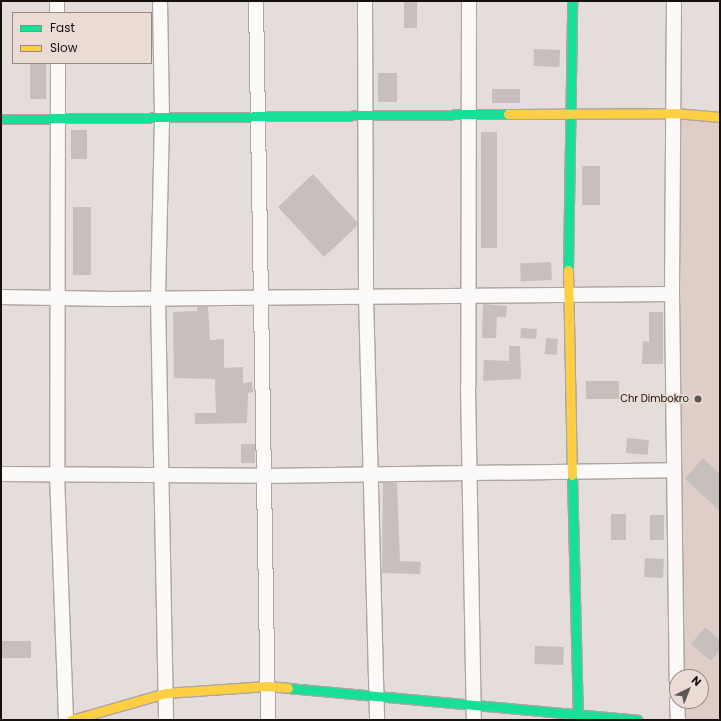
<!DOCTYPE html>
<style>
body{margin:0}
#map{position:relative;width:721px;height:721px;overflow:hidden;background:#e5ddd9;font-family:Poppins,sans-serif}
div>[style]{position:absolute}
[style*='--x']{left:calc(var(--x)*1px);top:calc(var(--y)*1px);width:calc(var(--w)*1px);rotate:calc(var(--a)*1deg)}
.built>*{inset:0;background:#dfcec7}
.building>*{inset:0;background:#c6bfbc;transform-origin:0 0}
.roads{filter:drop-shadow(1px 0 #aca5a3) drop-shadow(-1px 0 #aca5a3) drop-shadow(0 1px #aca5a3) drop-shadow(0 -1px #aca5a3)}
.street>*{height:14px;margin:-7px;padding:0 7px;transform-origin:7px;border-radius:7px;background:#fbfaf9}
.fast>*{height:9px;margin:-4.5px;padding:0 4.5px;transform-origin:4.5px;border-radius:4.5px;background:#16e098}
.slow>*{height:9px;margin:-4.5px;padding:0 4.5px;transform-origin:4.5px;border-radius:4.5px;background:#ffcf43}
.dots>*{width:11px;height:11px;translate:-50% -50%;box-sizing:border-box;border:2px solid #eadbd4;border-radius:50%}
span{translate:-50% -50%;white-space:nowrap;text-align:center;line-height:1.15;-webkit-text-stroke:3px #eadbd4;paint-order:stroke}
.poi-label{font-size:10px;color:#15100e}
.right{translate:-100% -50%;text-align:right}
.frame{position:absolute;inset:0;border:2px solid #15100e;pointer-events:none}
.legend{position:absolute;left:12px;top:12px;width:140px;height:52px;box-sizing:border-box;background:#eadbd4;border:1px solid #958a85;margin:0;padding:5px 7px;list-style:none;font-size:12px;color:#15100e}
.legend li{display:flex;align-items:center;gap:8px;height:20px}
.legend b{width:20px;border:1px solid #958a85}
.north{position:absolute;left:669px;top:669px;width:40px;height:40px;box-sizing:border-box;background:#eadbd4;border:1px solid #958a85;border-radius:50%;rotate:43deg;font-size:11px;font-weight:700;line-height:16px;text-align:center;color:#15100e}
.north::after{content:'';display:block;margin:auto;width:14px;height:18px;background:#5e5855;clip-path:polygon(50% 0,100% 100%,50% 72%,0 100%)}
</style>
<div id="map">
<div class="built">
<div style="clip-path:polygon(675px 113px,720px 122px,720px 720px,678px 720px,678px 701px,701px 701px,701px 677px,678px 677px)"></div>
</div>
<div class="building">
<div style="left:404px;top:1px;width:13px;height:27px"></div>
<div style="left:534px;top:49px;width:26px;height:17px;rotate:2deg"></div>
<div style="left:30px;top:63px;width:16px;height:36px"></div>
<div style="left:378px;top:73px;width:19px;height:29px"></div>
<div style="left:492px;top:89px;width:28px;height:14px"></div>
<div style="left:71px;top:130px;width:16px;height:29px"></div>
<div style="left:481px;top:132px;width:16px;height:116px"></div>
<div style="left:582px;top:166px;width:18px;height:39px"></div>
<div style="clip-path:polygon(313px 174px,357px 222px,357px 226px,324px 257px,278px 207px)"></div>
<div style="left:73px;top:207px;width:18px;height:68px"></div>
<div style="left:551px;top:262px;width:18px;height:31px;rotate:87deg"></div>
<div style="clip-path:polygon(483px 304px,507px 306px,506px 317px,497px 317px,496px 338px,482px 338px)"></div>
<div style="clip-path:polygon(197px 307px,208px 307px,210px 340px,224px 339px,224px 368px,243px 367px,243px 383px,252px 382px,253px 392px,248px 393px,247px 423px,195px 424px,195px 413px,216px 413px,215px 379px,174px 378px,173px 312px,197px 311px)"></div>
<div style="clip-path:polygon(649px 312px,663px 312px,663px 364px,642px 364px,643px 341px,649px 342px)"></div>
<div style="left:521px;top:328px;width:16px;height:10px;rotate:4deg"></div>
<div style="left:546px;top:338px;width:12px;height:16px;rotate:5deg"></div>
<div style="clip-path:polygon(509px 346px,520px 346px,521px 379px,483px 381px,484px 360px,509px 361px)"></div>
<div style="left:586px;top:381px;width:33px;height:18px"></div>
<div style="left:627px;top:438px;width:22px;height:15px;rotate:5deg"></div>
<div style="left:241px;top:444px;width:14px;height:19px"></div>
<div style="clip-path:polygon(703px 458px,720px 474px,720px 511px,685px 479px)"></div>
<div style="clip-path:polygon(383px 483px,397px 483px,400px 561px,421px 562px,420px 574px,382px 573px)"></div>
<div style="left:611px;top:514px;width:15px;height:26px"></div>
<div style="left:650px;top:515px;width:14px;height:25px"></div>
<div style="left:645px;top:558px;width:19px;height:19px;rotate:3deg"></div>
<div style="clip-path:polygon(705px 627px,720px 640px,720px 650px,711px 661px,691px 644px)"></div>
<div style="left:1px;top:641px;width:30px;height:17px"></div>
<div style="left:535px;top:646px;width:29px;height:18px;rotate:2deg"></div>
</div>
<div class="roads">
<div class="street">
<div style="--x:57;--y:1;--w:12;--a:90"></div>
<div style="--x:160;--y:1;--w:119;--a:89"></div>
<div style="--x:162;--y:120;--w:179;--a:91.3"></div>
<div style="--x:158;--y:299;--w:421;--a:88.9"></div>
<div style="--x:256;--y:1;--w:719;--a:89.04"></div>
<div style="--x:365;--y:1;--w:295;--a:89.8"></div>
<div style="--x:366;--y:296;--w:424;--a:88.5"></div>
<div style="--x:469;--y:1;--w:386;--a:90.1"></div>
<div style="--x:468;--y:387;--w:333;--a:89"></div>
<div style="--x:674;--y:1;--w:293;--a:90.4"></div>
<div style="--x:672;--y:294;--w:387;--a:89.3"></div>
<div style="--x:58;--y:63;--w:411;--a:90.1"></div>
<div style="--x:57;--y:474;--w:246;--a:87.9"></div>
<div style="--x:1;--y:297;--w:110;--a:1"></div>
<div style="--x:111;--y:299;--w:561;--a:-0.51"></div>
<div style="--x:1;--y:474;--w:262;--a:0.4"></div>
<div style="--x:263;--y:476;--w:410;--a:-0.8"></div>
<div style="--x:677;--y:701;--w:19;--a:87"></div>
</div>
<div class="fast">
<div style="--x:1;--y:119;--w:507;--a:-0.57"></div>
<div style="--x:568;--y:270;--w:269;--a:-89.1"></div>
<div style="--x:572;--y:475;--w:245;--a:88.6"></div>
<div style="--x:288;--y:688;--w:351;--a:5.2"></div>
</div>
<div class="slow">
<div style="--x:508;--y:114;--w:167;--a:-0.3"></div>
<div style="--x:675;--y:113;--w:45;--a:5.1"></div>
<div style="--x:568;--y:270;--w:205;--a:88.9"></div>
<div style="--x:71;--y:720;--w:99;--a:-15.9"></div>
<div style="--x:166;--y:693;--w:101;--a:-4"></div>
<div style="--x:267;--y:686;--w:21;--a:5"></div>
</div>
</div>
<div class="dots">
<div style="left:698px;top:399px;background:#5e5855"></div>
</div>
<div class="poi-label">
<span class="right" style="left:689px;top:399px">Chr Dimbokro</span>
</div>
<div class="frame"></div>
<ul class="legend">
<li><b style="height:5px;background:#16e098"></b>Fast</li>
<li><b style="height:5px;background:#ffcf43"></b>Slow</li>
</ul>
<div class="north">N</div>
</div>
